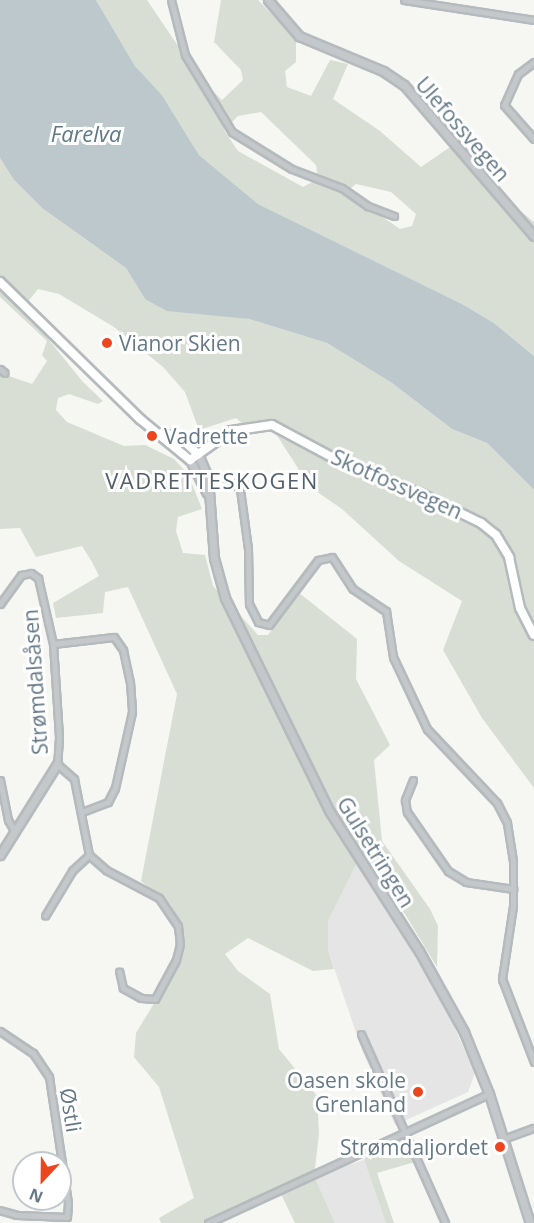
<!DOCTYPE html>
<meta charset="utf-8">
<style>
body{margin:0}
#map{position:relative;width:534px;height:1223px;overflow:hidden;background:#f6f6f3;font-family:"Open Sans",sans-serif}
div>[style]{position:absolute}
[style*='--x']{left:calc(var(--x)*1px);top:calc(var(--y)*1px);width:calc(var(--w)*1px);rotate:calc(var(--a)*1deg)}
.built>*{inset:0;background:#e4e5e4}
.green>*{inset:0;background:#d8ded4}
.water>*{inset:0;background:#bcc8cc}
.roads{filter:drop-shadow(2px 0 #b5babd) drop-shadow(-2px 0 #b5babd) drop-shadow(0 2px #b5babd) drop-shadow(0 -2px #b5babd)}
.minor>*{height:5px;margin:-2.5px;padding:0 2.5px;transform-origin:2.5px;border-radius:2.5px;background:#c4c8cb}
.tertiary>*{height:7px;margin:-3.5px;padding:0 3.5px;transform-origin:3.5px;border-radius:3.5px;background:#c4c8cb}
.primary>*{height:8px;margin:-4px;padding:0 4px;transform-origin:4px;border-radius:4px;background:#fff}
.dots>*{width:16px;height:16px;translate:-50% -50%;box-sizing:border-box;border:3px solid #fff;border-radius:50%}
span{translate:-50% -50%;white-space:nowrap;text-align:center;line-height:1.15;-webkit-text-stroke:6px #fff;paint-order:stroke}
.street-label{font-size:21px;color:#647885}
.poi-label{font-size:21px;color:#647885}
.left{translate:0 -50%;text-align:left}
.right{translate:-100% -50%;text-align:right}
.water-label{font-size:22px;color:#5f7a82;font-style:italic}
.neighbourhood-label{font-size:22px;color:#52606a;letter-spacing:1.5px}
.north{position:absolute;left:12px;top:1151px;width:60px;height:60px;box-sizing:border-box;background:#fff;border:2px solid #c1c9ce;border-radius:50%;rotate:202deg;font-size:16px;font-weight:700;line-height:24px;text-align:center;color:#647885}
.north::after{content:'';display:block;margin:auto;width:21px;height:27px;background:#ec461e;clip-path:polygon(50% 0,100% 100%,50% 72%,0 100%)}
</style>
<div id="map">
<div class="built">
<div style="clip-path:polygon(357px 863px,442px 1000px,475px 1073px,468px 1092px,395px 1125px,362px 1050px,328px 950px,328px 921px)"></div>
<div style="clip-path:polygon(364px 1160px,386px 1223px,335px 1223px,314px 1176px)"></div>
</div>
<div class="green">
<div style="clip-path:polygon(evenodd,96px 0,147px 0,201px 80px,222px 100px,243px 80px,241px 70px,214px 42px,221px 0,258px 0,296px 39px,296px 62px,285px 71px,287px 87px,311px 96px,330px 60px,348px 64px,333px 99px,380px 131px,421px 167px,453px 145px,475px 174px,534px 222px,534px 356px,494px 323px,462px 304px,258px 204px,199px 155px,162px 95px,135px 66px,96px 0,261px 112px,316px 165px,318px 179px,303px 187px,238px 151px,224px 130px,238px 116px,261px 112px,96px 0,356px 184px,391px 192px,416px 214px,412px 226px,400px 229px,346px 192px,356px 184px)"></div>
<div style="clip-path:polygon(0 158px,14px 180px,42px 208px,126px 268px,145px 299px,249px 319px,327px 343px,392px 383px,452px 429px,487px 443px,534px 490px,534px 788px,482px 718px,443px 650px,462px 601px,399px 561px,342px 509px,310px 487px,269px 423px,246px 427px,236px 418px,199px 430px,185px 392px,163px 367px,114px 327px,59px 294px,38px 289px,23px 308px,83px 382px,103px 401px,98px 404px,69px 394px,58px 398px,56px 410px,67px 422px,124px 446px,145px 445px,174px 459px,188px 474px,202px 509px,178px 517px,176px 531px,183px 553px,205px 555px,213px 586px,258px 635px,268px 635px,298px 592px,357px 639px,356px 679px,390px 745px,374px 760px,382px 841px,430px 909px,438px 926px,437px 967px,405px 914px,365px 861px,357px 863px,328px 921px,328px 950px,334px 969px,313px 971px,248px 938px,225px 954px,238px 971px,270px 994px,279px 1049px,317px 1096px,319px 1134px,314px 1176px,335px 1223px,295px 1223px,279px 1190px,207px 1223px,161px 1223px,159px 1218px,194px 1198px,159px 1087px,134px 1057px,136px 1033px,176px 967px,184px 945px,181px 924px,170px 904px,141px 881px,177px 694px,128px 587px,105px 592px,103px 613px,56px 618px,53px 603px,99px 576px,92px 562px,82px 546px,36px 557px,20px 528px,0 529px,0 373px,32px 384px,47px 361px,42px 355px,47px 341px,0 297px)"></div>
<div style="clip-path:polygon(400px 1139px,415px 1162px,377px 1173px,394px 1223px,386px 1223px,364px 1160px,369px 1151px)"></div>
</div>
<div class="water">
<div style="clip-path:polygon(0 0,96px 0,135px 66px,162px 95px,199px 155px,258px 204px,462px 304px,494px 323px,534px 356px,534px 490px,487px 443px,452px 429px,392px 383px,327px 343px,249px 319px,167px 311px,145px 299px,126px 268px,42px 208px,14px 180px,0 158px)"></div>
</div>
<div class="roads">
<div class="minor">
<div style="--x:171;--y:0;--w:57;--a:75.7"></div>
<div style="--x:185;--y:55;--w:90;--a:58.6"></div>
<div style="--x:232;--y:132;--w:70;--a:31.7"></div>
<div style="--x:292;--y:169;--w:53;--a:20.8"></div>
<div style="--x:342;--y:188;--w:32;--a:35"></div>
<div style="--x:368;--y:206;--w:28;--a:21"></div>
<div style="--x:404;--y:0;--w:132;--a:8.7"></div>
<div style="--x:534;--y:62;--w:20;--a:143"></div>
<div style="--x:518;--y:74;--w:34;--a:114"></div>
<div style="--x:504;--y:105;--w:45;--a:48.6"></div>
<div style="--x:0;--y:369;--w:6;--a:39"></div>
<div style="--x:206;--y:477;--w:23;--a:5"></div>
<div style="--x:229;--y:479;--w:15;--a:42"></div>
<div style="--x:240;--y:489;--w:61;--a:82.4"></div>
<div style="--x:248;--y:549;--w:55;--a:89"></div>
<div style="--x:249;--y:604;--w:20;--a:63"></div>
<div style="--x:258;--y:622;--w:11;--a:15"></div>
<div style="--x:269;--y:625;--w:81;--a:-53"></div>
<div style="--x:318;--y:560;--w:14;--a:-12"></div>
<div style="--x:332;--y:557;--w:38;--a:57"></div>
<div style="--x:353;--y:589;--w:40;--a:34"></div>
<div style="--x:386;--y:611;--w:47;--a:81.3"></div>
<div style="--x:393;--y:657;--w:80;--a:64.7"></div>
<div style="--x:427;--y:729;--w:102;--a:46.6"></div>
<div style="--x:497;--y:803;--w:22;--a:63"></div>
<div style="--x:507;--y:823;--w:39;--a:81"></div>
<div style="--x:513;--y:862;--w:44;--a:90"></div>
<div style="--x:513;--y:906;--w:74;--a:98.6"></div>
<div style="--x:502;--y:979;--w:89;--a:68.9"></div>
<div style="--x:0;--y:604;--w:36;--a:-54"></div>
<div style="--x:21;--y:575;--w:10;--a:-11"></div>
<div style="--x:31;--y:573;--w:9;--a:36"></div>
<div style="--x:38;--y:578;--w:68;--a:77.2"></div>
<div style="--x:53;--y:644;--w:94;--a:86.3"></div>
<div style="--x:59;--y:738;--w:26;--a:94"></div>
<div style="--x:57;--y:764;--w:23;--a:41"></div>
<div style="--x:74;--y:779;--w:77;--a:78.8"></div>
<div style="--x:89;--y:855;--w:23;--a:137"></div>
<div style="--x:72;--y:871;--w:52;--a:121"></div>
<div style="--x:53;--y:644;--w:61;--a:-6.5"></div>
<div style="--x:114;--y:637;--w:16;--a:55"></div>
<div style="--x:123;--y:650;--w:33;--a:78"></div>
<div style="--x:130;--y:682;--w:30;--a:86"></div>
<div style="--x:132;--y:712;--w:78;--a:102.6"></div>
<div style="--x:115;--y:788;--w:16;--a:117"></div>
<div style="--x:108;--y:802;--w:28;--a:159"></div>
<div style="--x:0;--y:780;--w:41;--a:78.7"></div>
<div style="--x:8;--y:820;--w:14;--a:60"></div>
<div style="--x:413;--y:780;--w:22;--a:112"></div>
<div style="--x:405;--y:800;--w:12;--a:81"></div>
<div style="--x:407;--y:812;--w:72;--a:55.2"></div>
<div style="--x:448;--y:871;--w:21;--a:31"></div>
<div style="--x:466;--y:882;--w:48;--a:8.5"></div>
<div style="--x:89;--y:855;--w:23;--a:41"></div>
<div style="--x:106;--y:870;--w:60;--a:27.8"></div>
<div style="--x:159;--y:898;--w:34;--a:56"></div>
<div style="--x:178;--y:926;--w:18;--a:84"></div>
<div style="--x:180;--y:944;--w:16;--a:104"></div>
<div style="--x:176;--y:960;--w:44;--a:118.3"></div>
<div style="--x:155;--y:999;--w:14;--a:-176"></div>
<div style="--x:141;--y:998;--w:21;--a:-151"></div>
<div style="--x:123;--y:988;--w:17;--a:-103"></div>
<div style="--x:0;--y:1031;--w:40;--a:34"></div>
<div style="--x:33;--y:1053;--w:29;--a:56"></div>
<div style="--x:49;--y:1077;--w:127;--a:81.4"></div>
<div style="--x:68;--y:1203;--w:14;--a:94"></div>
<div style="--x:67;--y:1217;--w:50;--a:-177.7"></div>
<div style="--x:17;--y:1215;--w:18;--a:-164"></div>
<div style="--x:361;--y:1034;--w:207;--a:66"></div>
<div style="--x:503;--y:1139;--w:33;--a:-20"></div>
<div style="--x:208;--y:1223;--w:309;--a:-24.7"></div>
</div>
<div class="tertiary">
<div style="--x:268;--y:0;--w:48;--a:49.3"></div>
<div style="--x:299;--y:36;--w:91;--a:22.6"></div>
<div style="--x:383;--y:71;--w:25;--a:34"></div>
<div style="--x:404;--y:85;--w:199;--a:49.3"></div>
<div style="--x:198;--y:454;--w:25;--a:67"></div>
<div style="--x:208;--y:477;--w:81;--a:85.8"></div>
<div style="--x:214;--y:558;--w:41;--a:74.6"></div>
<div style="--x:225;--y:598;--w:238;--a:63.9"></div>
<div style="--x:330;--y:812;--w:165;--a:57.4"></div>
<div style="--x:419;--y:951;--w:93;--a:60.9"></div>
<div style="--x:464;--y:1032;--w:67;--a:68"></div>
<div style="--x:489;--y:1094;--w:135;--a:72.4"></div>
<div style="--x:190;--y:460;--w:37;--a:63"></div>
<div style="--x:0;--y:855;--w:107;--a:-57.9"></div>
</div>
<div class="primary">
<div style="--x:0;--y:282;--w:196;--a:44.4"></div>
<div style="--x:140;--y:419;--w:65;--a:39.4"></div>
<div style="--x:190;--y:460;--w:50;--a:-35.3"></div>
<div style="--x:231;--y:431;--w:41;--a:-8.3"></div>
<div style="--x:272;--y:425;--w:81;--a:28.2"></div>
<div style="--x:343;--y:463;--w:87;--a:21.6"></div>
<div style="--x:424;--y:495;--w:64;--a:26.2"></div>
<div style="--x:481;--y:523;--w:19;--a:39"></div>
<div style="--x:496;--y:535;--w:26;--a:59"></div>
<div style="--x:509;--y:557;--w:52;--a:77.8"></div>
<div style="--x:520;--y:608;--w:30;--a:63"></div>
<div style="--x:162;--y:433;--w:25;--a:21"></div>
<div style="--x:185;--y:442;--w:18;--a:43"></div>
</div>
</div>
<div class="dots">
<div style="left:107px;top:343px;background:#ec461e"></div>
<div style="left:152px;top:436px;background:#ec461e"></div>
<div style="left:418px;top:1092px;background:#ec461e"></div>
<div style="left:500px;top:1147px;background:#ec461e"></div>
</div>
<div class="street-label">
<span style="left:463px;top:129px;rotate:49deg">Ulefossvegen</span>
<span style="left:397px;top:484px;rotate:24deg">Skotfossvegen</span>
<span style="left:35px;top:682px;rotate:-94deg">Strømdalsåsen</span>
<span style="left:376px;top:852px;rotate:58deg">Gulsetringen</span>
<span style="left:71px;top:1110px;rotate:81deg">Østli</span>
</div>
<div class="poi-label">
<span class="left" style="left:119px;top:343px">Vianor Skien</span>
<span class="left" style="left:164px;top:436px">Vadrette</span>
<span class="right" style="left:406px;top:1092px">Oasen skole<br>Grenland</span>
<span class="right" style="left:488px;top:1147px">Strømdaljordet</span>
</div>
<div class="water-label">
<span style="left:86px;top:134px">Farelva</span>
</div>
<div class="neighbourhood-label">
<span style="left:212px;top:481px">VADRETTESKOGEN</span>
</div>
<div class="north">N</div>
</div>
